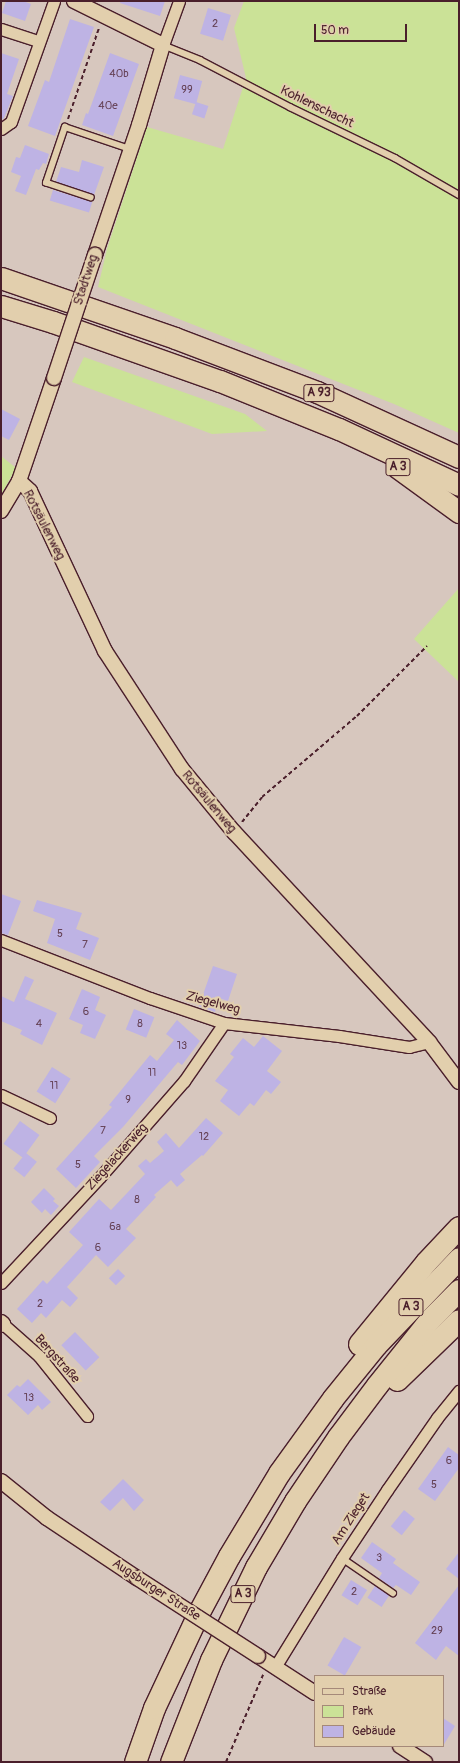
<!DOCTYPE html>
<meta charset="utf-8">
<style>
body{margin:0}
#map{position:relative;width:460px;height:1763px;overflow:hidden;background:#d7c7be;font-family:Pangolin,sans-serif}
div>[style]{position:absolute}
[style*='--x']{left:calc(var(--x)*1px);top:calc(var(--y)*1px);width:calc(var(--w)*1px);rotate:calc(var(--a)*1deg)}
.green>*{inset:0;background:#cbe297}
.building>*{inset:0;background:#beb3e4;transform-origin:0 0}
.path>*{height:2px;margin-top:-1px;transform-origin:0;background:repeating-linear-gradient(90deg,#4a1f2b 0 4px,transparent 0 7px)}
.roads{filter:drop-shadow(1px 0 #4a1f2b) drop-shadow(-1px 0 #4a1f2b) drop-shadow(0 1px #4a1f2b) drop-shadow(0 -1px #4a1f2b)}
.service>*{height:5.5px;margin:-2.75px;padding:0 2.75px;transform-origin:2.75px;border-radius:2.75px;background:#e2cfad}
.minor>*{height:11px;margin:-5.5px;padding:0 5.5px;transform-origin:5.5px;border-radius:5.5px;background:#e2cfad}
.tertiary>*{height:14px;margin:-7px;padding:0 7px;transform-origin:7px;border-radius:7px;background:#e2cfad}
.motorway>*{height:21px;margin:-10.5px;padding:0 10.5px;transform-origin:10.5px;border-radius:10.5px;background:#e2cfad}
.bridges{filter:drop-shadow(1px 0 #4a1f2b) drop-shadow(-1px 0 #4a1f2b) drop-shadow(0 1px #4a1f2b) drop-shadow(0 -1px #4a1f2b)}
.tertiary-bridge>*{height:14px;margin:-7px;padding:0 7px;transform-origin:7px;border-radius:7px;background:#e2cfad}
span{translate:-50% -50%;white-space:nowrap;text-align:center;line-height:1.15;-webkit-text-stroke:4px #e2cfad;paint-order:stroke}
.number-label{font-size:11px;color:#674459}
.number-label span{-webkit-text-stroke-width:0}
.shield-label span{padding:1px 3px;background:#e2cfad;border:1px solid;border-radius:3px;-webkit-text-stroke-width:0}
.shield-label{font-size:12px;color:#4a1f2b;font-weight:700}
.street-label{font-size:13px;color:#4a1f2b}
.frame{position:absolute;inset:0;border:2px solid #4a1f2b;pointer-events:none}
.legend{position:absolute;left:314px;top:1675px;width:130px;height:72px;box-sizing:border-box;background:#e2cfad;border:1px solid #a58979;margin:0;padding:5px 7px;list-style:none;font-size:12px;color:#4a1f2b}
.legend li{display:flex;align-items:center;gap:8px;height:20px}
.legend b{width:20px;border:1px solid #a58979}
.scale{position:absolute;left:314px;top:24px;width:93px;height:18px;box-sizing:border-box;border:2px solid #4a1f2b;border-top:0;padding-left:5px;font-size:12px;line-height:14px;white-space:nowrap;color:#4a1f2b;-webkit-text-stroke:3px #e2cfad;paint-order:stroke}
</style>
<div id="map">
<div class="green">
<div style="clip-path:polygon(244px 1px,459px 1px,459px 433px,394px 404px,98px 287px,107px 249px,147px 127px,223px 149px,246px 78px,234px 28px)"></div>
<div style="clip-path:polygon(84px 357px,245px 414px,267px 431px,212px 434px,72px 382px)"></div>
<div style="clip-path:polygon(1px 456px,16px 468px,1px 495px)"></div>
<div style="clip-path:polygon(459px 588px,459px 682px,414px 639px)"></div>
</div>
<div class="building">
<div style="clip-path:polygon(6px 1px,23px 1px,31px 4px,25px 21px,2px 13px)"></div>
<div style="clip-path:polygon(121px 1px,165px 1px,160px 16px,120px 3px)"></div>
<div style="left:208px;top:8px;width:24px;height:27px;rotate:17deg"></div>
<div style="clip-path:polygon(70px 19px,94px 27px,55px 136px,28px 126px,45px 80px,49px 82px)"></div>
<div style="clip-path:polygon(1px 53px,19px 59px,7px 94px,13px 96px,4px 118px,1px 120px)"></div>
<div style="clip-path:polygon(110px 53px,139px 64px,113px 136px,82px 125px,86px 113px,88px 114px)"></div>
<div style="left:180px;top:75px;width:23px;height:24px;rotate:15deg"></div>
<div style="left:196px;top:102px;width:13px;height:13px;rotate:18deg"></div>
<div style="clip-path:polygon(25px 145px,49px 154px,46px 164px,43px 163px,39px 170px,36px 169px,26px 195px,15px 191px,21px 176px,11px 172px,16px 157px,20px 158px)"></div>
<div style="clip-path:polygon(82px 160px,104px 167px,94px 195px,56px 182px,61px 167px,79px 172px)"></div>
<div style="left:53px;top:190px;width:41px;height:11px;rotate:17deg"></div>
<div style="clip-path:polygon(1px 409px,20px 419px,9px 440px,1px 436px)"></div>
<div style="clip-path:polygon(1px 894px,21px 901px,8px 935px,1px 933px)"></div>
<div style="clip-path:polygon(37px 900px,82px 913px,76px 929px,99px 938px,90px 960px,47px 943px,55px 919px,33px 911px)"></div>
<div style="clip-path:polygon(213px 966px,237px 974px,228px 1001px,219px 998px,215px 1012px,199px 1006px)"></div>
<div style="clip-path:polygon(25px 976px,34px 980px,25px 999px,57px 1013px,42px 1045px,20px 1034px,22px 1030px,1px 1021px,1px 996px,14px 1002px)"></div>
<div style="clip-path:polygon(82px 989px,100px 997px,95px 1010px,106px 1015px,95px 1039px,80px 1033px,83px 1025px,69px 1019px)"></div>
<div style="left:134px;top:1009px;width:22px;height:22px;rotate:22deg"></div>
<div style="clip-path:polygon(177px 1020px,200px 1041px,182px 1065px,178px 1062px,123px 1127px,94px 1156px,100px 1162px,76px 1188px,56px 1169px,112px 1107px,109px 1105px,150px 1055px,157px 1061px,174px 1040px,166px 1034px)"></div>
<div style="clip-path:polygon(263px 1036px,282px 1051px,267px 1071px,281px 1082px,271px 1094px,266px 1090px,254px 1106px,250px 1103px,239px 1116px,220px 1101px,228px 1090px,215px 1081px,234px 1057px,230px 1054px,243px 1038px,254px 1047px)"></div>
<div style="left:52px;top:1067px;width:22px;height:29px;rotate:32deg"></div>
<div style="clip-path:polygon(206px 1118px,223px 1133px,203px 1156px,202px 1155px,180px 1174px,185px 1180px,177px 1187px,171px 1180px,154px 1195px,156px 1197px,126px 1229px,136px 1238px,108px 1267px,96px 1255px,67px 1287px,78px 1298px,70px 1307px,62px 1300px,46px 1318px,41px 1313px,32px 1323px,17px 1309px,43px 1280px,47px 1284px,83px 1245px,69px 1232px,99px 1199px,111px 1210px,145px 1174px,138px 1166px,146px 1159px,150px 1163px,164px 1151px,157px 1142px,166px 1133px,179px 1148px)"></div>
<div style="left:20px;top:1121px;width:24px;height:28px;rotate:36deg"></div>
<div style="left:26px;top:1153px;width:14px;height:20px;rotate:39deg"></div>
<div style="clip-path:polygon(44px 1188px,55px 1199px,53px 1201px,59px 1206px,51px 1215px,45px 1209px,42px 1213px,31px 1202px)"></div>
<div style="left:118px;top:1269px;width:10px;height:13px;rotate:45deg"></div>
<div style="left:75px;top:1332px;width:35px;height:19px;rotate:46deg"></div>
<div style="clip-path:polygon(28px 1379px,51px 1402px,42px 1410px,38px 1405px,28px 1415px,7px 1395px,17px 1385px,20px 1387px)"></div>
<div style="clip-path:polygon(448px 1447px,459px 1455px,459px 1468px,435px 1501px,418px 1489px)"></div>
<div style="clip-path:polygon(123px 1479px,144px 1500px,134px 1511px,123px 1498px,110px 1511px,100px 1502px)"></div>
<div style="left:404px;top:1510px;width:14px;height:21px;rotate:39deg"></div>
<div style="clip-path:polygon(372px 1542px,396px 1559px,393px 1563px,420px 1582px,411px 1595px,396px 1585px,393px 1588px,379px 1578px,382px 1573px,361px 1558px)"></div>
<div style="clip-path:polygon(459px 1552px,459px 1579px,446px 1569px)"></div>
<div style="left:351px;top:1580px;width:19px;height:18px;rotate:32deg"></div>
<div style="clip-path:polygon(459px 1585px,459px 1656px,446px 1646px,436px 1660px,415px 1643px)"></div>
<div style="left:375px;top:1586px;width:17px;height:14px;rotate:33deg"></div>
<div style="left:344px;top:1637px;width:20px;height:33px;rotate:30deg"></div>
<div style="clip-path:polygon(443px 1718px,455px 1726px,443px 1746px)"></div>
</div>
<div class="path">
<div style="--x:68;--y:119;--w:96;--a:-71.2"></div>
<div style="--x:242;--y:822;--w:32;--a:-51"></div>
<div style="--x:262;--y:797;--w:125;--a:-40.5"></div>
<div style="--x:357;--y:716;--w:99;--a:-45"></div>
<div style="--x:226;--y:1762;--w:95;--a:-67"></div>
</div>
<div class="roads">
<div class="service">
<div style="--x:163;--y:45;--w:40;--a:22"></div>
<div style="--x:200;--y:60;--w:102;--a:27.6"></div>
<div style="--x:290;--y:107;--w:117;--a:25.9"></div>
<div style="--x:395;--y:158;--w:74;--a:30"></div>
<div style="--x:91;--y:198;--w:47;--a:-161.6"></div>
<div style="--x:46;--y:183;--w:59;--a:-71.3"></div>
<div style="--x:65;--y:127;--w:69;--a:18.7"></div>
<div style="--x:342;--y:1558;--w:62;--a:34.5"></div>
</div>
<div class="minor">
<div style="--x:1;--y:29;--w:40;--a:18"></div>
<div style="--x:163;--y:45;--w:47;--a:-70"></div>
<div style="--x:1;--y:129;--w:12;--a:-35"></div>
<div style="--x:11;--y:122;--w:128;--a:-70.4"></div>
<div style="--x:1;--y:940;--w:160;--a:21.3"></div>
<div style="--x:150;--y:998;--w:78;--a:18.7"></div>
<div style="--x:224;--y:1023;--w:116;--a:6.4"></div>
<div style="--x:339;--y:1036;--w:71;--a:8.9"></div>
<div style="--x:409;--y:1047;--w:21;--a:-14"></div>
<div style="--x:1;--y:1095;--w:54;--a:25.1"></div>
<div style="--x:1;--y:1283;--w:145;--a:-47"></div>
<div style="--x:100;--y:1177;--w:128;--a:-48.8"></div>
<div style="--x:184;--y:1081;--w:70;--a:-55.4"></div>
<div style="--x:3;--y:1324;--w:48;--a:41.6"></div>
<div style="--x:39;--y:1356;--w:77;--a:51.3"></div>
<div style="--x:275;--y:1667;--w:128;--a:-58.4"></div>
<div style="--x:342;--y:1558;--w:82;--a:-56.5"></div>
<div style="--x:387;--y:1490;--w:88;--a:-55.2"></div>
<div style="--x:437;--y:1418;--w:35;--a:-51"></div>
</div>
<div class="tertiary">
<div style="--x:74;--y:1;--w:99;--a:26.3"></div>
<div style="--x:163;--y:45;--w:84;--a:106.7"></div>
<div style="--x:139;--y:125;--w:137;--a:108.7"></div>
<div style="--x:19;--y:481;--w:15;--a:42"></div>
<div style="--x:30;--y:491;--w:177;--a:64.9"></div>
<div style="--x:105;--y:651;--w:141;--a:56.9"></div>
<div style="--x:182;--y:769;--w:82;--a:50.5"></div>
<div style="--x:234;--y:832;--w:287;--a:47.1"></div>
<div style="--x:429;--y:1042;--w:50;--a:53.1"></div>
<div style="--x:1;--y:511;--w:35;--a:-59"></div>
<div style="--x:19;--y:481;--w:109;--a:-71.2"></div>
<div style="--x:1;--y:1322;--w:3;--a:45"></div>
<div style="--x:3;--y:1324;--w:2;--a:153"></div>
<div style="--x:1;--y:1481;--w:59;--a:38.8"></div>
<div style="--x:47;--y:1518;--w:108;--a:33.7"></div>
<div style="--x:258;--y:1656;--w:68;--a:33"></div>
<div style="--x:400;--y:1746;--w:30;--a:33"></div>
</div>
<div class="motorway">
<div style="--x:1;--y:278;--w:184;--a:19"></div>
<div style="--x:175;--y:338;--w:152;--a:20.8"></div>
<div style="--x:317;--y:392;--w:156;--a:24.6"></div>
<div style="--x:1;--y:306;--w:54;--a:17.1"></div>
<div style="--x:53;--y:322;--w:177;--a:19.5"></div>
<div style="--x:220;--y:381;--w:128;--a:22"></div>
<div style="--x:339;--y:429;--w:132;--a:25"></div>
<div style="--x:397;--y:467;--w:77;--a:36"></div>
<div style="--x:359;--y:1344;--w:106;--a:-50.7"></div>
<div style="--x:426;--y:1262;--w:48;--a:-46.7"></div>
<div style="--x:397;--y:1380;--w:86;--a:-44.1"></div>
<div style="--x:135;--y:1762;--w:57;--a:-70.6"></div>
<div style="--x:154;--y:1708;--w:108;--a:-64.9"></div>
<div style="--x:200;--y:1610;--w:61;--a:-61.8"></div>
<div style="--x:229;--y:1556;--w:97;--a:-58.9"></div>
<div style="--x:279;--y:1473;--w:92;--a:-54.2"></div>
<div style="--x:333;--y:1398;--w:68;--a:-50.9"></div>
<div style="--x:376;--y:1345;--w:120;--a:-46.3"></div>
<div style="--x:171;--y:1762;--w:110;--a:-68.6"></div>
<div style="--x:211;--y:1660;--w:103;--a:-64.2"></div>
<div style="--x:256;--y:1567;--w:77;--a:-59.4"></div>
<div style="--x:295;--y:1501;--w:77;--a:-56.1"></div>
<div style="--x:338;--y:1437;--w:65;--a:-53.1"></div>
<div style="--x:377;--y:1385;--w:85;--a:-51.2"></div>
<div style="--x:430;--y:1319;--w:41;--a:-45"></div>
</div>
</div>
<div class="bridges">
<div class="tertiary-bridge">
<div style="--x:54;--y:378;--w:130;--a:-71.6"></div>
<div style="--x:137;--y:1578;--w:144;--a:32.8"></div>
</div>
</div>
<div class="number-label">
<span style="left:215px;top:24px">2</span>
<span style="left:119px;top:74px">40b</span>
<span style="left:187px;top:90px">99</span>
<span style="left:108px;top:106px">40e</span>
<span style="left:60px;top:934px">5</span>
<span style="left:85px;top:945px">7</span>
<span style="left:86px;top:1012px">6</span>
<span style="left:39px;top:1024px">4</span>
<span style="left:140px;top:1024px">8</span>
<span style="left:182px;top:1046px">13</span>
<span style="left:152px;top:1073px">11</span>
<span style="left:54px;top:1086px">11</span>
<span style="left:128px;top:1100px">9</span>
<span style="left:103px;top:1131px">7</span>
<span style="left:204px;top:1137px">12</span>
<span style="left:78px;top:1165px">5</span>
<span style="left:137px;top:1200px">8</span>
<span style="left:115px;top:1227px">6a</span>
<span style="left:98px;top:1248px">6</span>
<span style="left:40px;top:1304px">2</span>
<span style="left:29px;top:1398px">13</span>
<span style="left:449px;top:1461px">6</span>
<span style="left:434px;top:1485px">5</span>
<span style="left:379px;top:1558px">3</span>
<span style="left:354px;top:1592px">2</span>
<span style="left:437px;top:1631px">29</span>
</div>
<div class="shield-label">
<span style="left:319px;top:393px">A 93</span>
<span style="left:398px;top:467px">A 3</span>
<span style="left:411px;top:1307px">A 3</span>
<span style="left:243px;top:1594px">A 3</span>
</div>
<div class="street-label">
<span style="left:317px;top:107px;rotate:26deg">Kohlenschacht</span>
<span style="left:86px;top:280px;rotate:-72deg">Stadtweg</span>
<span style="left:44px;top:525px;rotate:63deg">Rotsäulenweg</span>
<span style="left:209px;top:802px;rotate:50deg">Rotsäulenweg</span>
<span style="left:213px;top:1003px;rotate:15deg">Ziegelweg</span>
<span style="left:117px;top:1157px;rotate:-48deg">Ziegelackerweg</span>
<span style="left:57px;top:1359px;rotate:48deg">Bergstraße</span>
<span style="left:351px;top:1519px;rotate:-57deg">Am Zieget</span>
<span style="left:156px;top:1590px;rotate:33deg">Augsburger Straße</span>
</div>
<div class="frame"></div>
<ul class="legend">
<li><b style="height:5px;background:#e2cfad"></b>Straße</li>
<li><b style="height:11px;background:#cbe297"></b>Park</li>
<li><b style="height:11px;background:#beb3e4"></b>Gebäude</li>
</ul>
<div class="scale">50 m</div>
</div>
